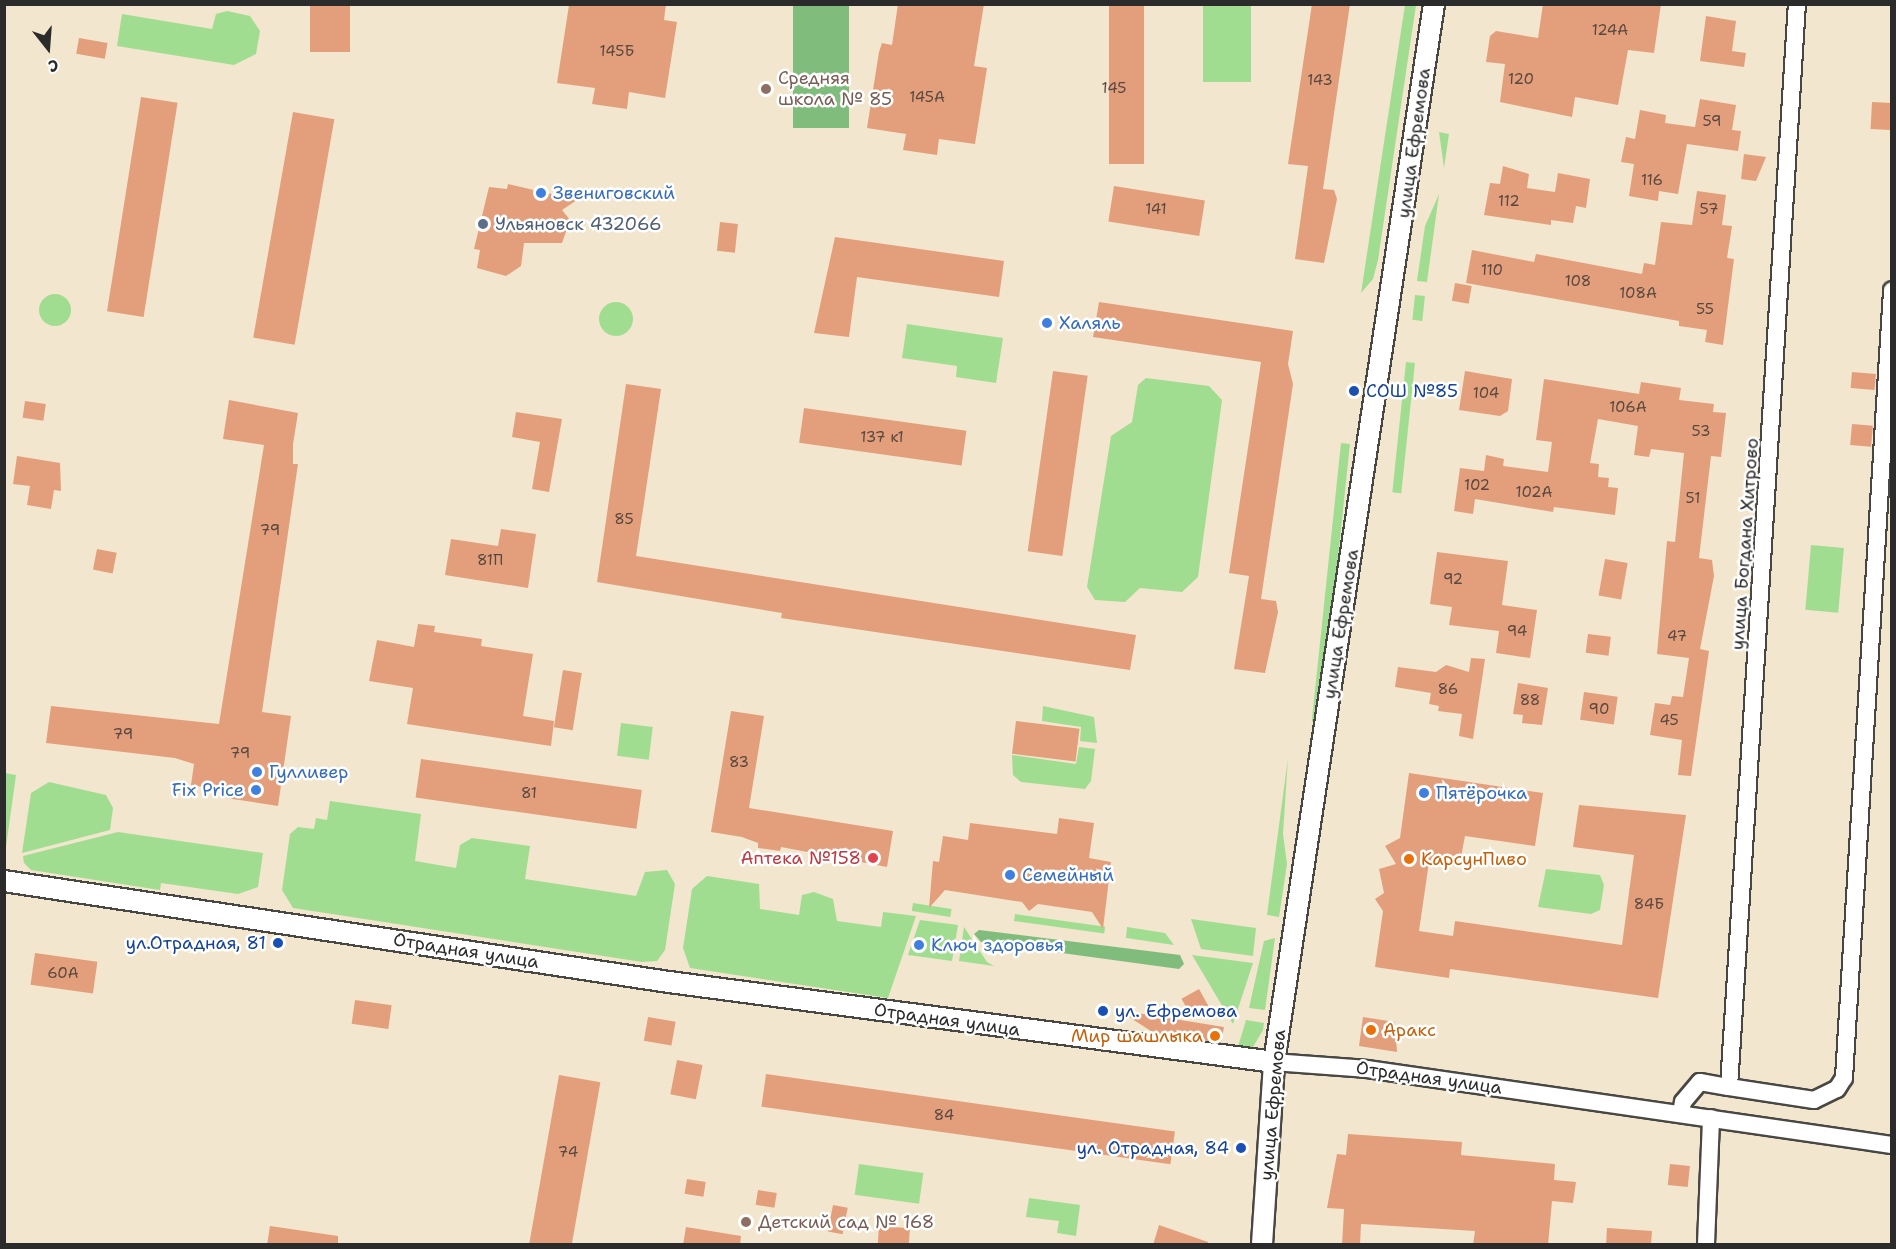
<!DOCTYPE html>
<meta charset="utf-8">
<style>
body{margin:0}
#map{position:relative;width:1896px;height:1249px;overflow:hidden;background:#f2e6ce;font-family:"Shantell Sans",sans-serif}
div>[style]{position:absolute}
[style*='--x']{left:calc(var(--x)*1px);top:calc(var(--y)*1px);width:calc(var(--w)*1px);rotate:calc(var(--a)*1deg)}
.green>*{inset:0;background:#a1dd91;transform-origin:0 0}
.round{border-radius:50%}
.forest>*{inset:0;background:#80bc7b;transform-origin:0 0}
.building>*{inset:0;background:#e39f7c;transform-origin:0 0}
.roads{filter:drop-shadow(2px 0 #494743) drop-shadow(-2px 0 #494743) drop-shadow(0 2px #494743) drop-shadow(0 -2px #494743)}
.minor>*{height:16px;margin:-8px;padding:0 8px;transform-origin:8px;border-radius:8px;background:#fff}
.tertiary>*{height:20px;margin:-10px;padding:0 10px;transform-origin:10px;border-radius:10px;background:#fff}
.dots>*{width:16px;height:16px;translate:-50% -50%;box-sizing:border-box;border:3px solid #fff;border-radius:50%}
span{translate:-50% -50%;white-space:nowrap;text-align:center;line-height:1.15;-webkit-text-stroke:5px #fff;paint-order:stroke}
.number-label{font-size:15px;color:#59483f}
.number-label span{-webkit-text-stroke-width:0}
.education-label{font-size:18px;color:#785e54}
.left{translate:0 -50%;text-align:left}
.street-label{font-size:18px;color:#2b2b2b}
.shop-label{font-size:18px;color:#366cbe}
.right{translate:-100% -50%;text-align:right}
.service-label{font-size:18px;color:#4e5e75}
.transit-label{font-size:18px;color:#164399}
.health-label{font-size:18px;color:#be3a42}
.food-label{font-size:18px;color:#c56008}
.frame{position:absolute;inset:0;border:6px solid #2b2b2b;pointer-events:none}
.north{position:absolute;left:18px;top:18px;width:60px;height:60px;-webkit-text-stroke:4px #fff;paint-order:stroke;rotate:163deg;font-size:16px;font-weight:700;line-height:24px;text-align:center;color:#2b2b2b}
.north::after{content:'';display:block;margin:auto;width:21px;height:27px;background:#2b2b2b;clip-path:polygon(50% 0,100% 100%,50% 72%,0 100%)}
</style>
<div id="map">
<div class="green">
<div style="left:1203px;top:5px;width:48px;height:77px"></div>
<div style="clip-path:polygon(1405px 5px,1416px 5px,1378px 260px,1373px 279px,1361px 293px)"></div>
<div style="clip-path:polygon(227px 11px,250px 16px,260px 31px,256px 54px,234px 65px,117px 46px,122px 14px,212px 29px,216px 14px)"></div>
<div style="clip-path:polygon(1439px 132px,1449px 134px,1444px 168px)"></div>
<div style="clip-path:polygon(1439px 194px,1427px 282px,1417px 281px,1425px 226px)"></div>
<div class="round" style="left:39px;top:294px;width:32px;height:32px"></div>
<div style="left:1415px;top:295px;width:10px;height:25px;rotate:6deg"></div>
<div class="round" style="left:599px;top:302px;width:34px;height:34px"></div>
<div style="clip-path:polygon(907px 324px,1003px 338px,996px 383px,956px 377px,957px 366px,902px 358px)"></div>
<div style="left:1406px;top:362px;width:9px;height:131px;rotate:6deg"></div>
<div style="clip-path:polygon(1146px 378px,1209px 386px,1222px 400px,1198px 577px,1182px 592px,1140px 588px,1125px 602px,1095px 600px,1087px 587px,1111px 436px,1132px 422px,1138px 385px)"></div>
<div style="left:1341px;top:443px;width:9px;height:280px;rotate:6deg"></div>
<div style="left:1811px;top:545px;width:33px;height:65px;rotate:5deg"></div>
<div style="clip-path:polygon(1043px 706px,1094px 717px,1097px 743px,1080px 741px,1081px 727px,1042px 721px)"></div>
<div style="left:621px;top:723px;width:32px;height:33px;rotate:7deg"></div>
<div style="clip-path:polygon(1079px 747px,1095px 749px,1091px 781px,1085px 789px,1021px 782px,1013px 775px,1012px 755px,1076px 764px)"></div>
<div style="clip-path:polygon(1288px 758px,1283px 834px,1287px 864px,1279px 917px,1267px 915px)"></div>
<div style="clip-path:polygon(5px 773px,16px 775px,5px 854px,4px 773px)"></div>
<div style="clip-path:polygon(49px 782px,106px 795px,113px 808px,110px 830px,22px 853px,31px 793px)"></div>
<div style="clip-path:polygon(330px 801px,421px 814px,415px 861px,456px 868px,460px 845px,472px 838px,530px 846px,525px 879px,636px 896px,645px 872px,667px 870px,675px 884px,665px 950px,657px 961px,642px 962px,293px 908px,282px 890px,290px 834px,298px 827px,314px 829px,316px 818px,327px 820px)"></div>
<div style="clip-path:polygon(118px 832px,263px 853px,258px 887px,238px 894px,161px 883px,160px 890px,31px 870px,24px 863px,23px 856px)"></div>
<div style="clip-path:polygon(1546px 869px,1600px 875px,1604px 885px,1600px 910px,1591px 914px,1538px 907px)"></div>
<div style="clip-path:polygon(707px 876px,759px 884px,760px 909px,799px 915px,802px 895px,814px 892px,833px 899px,837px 921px,881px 927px,883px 912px,916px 916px,888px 998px,690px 968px,683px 948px,692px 889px)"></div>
<div style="left:913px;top:903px;width:39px;height:8px;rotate:9deg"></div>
<div style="left:1015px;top:914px;width:91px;height:7px;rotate:8deg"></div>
<div style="clip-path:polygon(1191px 919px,1256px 928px,1253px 956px,1201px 949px)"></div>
<div style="clip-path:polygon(920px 920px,958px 925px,952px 961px,908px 955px)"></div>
<div style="clip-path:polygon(964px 927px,987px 962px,994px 966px,959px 961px)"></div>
<div style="clip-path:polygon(1127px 927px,1165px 933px,1174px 945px,1126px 938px)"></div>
<div style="clip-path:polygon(1275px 938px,1265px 1010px,1249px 1008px,1264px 941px)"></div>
<div style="clip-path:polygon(1192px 955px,1253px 963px,1233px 1024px)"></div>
<div style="clip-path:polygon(1246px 1020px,1264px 1023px,1263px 1030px,1253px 1047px,1237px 1050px)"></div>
<div style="left:859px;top:1164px;width:65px;height:31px;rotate:8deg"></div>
<div style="clip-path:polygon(1029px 1198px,1080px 1205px,1076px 1236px,1057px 1233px,1059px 1221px,1026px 1217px)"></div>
</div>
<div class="forest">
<div style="left:793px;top:5px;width:56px;height:123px"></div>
<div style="clip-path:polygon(979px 930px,1180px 955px,1184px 964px,1179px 969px,981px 942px,974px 934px)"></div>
</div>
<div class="building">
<div style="left:310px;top:4px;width:40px;height:48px"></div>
<div style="clip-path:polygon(666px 4px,664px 20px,677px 22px,665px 98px,629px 92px,627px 109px,592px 104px,595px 88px,557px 83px,569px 5px)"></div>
<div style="clip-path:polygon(898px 4px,984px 4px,974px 66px,987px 68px,975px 144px,939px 139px,937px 155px,903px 150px,906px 134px,867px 128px,879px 52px,882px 43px,892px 45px)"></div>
<div style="left:1109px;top:4px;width:35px;height:160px"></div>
<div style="clip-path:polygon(1312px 4px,1350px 4px,1323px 189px,1334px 190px,1337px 199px,1324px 263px,1295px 259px,1308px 166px,1288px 164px)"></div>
<div style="clip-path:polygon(1543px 4px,1661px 4px,1654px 53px,1628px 50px,1618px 105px,1575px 97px,1572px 117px,1500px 102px,1505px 64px,1486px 62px,1490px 36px,1496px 31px,1538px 38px)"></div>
<div style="clip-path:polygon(1706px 16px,1736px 21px,1732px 51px,1746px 53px,1744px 67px,1700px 61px)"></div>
<div style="left:79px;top:38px;width:29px;height:16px;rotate:10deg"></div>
<div style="left:141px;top:97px;width:37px;height:217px;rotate:9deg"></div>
<div style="clip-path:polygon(1700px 99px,1736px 105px,1732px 130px,1741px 131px,1738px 151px,1687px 144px,1678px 194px,1659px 191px,1658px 201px,1629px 196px,1634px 164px,1621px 162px,1626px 137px,1635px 139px,1640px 110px,1666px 115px,1665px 123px,1695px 127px)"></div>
<div style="left:1872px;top:102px;width:20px;height:27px;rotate:3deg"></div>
<div style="left:293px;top:112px;width:42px;height:229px;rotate:10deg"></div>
<div style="clip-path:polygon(1744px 154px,1766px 157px,1756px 181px,1741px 179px)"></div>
<div style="clip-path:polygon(1503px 166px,1529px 174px,1527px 188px,1555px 192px,1558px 173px,1590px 179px,1586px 208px,1576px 206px,1573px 223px,1551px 220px,1551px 225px,1484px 215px,1490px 183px,1500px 184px)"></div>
<div style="clip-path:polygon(508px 184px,577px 200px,562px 210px,570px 220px,562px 243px,524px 243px,521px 266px,506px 276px,477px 268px,480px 250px,474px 249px,489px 187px,507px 189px)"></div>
<div style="left:1114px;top:186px;width:92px;height:36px;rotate:9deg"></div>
<div style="clip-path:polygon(1697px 191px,1726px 195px,1722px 225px,1732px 226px,1727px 258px,1734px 259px,1723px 345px,1705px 342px,1707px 330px,1679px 326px,1679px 321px,1466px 283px,1472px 250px,1534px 262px,1536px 254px,1642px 274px,1644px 263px,1655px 265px,1661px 222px,1692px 225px)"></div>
<div style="left:720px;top:222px;width:18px;height:29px;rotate:6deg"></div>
<div style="clip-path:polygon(835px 237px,1004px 261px,999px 297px,857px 277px,849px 337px,814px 333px)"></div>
<div style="left:1455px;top:283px;width:17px;height:18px;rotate:10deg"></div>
<div style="clip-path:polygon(1099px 302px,1293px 331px,1288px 364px,1293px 384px,1261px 599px,1276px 601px,1278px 612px,1265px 673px,1234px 669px,1249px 576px,1229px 573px,1261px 362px,1093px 337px)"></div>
<div style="left:1053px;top:371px;width:35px;height:182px;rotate:8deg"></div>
<div style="clip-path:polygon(1465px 371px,1512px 379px,1508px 411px,1500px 416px,1459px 410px)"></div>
<div style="left:1852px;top:372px;width:24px;height:16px;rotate:5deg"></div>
<div style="clip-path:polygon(1544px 379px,1639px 394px,1641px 382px,1681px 388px,1679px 400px,1714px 404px,1713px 412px,1726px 413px,1721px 457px,1711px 456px,1699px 558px,1712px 560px,1714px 576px,1700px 649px,1709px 651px,1691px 776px,1678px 775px,1682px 740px,1650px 735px,1655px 703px,1670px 705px,1672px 696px,1683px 697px,1689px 658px,1657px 654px,1667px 541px,1675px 542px,1684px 453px,1651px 449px,1649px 457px,1634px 455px,1638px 426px,1598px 419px,1590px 463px,1599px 464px,1598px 477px,1609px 478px,1608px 487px,1618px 488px,1615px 515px,1554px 507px,1553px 512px,1475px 499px,1473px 514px,1454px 511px,1460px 468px,1484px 471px,1486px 455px,1504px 459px,1503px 466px,1548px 472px,1552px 442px,1536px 440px)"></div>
<div style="clip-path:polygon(626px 384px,661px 389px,636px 556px,1136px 635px,1130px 670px,781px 618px,782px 613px,597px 582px)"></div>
<div style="clip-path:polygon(229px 400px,298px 413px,293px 444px,293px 464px,298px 464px,262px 712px,291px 716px,278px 806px,226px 798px,227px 791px,191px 785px,194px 764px,175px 758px,46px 743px,51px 706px,219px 724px,264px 445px,223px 439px)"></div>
<div style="left:25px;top:401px;width:21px;height:17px;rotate:8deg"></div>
<div style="left:804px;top:408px;width:164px;height:35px;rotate:8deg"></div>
<div style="clip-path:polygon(516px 412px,562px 419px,549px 492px,532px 489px,540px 442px,512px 437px)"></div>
<div style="left:1852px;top:424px;width:21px;height:21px;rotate:5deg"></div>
<div style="clip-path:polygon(17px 456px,60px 463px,61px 491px,54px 490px,51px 509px,27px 505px,30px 486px,13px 484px)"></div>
<div style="clip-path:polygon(501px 529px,536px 534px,528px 588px,445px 575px,451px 539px,498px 546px)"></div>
<div style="left:97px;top:549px;width:20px;height:21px;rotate:11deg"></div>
<div style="clip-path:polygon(1437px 552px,1508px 561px,1502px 605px,1537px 610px,1530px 658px,1496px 653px,1499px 631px,1449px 625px,1452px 607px,1430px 604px)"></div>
<div style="left:1605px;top:559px;width:23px;height:37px;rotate:10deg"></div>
<div style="clip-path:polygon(418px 624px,435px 626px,434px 632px,482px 639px,481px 646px,533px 654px,523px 716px,554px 721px,551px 746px,407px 724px,413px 688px,369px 681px,377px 640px,414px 647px)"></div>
<div style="left:1588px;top:634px;width:23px;height:19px;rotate:7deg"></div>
<div style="clip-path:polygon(1471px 658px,1485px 659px,1473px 739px,1459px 736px,1462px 714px,1438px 711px,1439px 706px,1429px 704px,1431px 693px,1395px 687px,1398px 667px,1436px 672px,1446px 665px,1469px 672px)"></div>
<div style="left:563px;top:670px;width:19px;height:58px;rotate:9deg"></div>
<div style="clip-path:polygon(1518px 683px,1548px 688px,1542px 725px,1522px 723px,1523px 715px,1513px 714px)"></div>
<div style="left:1584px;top:692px;width:34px;height:28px;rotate:8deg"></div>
<div style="clip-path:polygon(731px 711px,764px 716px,749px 808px,893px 831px,887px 867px,781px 847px,780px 851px,758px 848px,758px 843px,742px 837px,711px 832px)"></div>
<div style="left:1016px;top:721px;width:64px;height:33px;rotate:7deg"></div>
<div style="left:421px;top:759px;width:223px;height:39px;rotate:8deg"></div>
<div style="clip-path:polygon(1409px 773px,1543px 793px,1535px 846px,1465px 836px,1459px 867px,1429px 862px,1419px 931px,1453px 936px,1455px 921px,1622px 945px,1634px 855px,1573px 847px,1579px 805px,1686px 815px,1658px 998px,1450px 969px,1449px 978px,1375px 967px,1383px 911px,1375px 899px,1384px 893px,1379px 869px,1396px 864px,1385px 846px,1400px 838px)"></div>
<div style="clip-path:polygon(1059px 818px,1094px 823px,1089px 858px,1111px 862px,1103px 929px,1092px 912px,1038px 904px,1029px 911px,1022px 902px,945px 890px,929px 908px,933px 861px,939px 862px,943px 836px,968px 840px,970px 823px,1057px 834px)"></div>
<div style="left:35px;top:953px;width:63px;height:32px;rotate:8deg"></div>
<div style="left:1199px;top:989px;width:21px;height:20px;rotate:61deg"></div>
<div style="left:355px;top:1000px;width:37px;height:24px;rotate:8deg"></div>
<div style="clip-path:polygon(1118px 1010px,1224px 1027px,1221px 1043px,1154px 1033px)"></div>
<div style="left:648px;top:1017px;width:28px;height:24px;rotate:10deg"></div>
<div style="clip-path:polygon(1363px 1017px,1395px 1022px,1397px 1052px,1359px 1046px)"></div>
<div style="left:677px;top:1060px;width:26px;height:35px;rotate:11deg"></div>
<div style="left:766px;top:1074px;width:413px;height:33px;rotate:8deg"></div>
<div style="left:559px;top:1075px;width:42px;height:172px;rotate:10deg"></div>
<div style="clip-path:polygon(1348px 1134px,1462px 1142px,1461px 1155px,1555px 1164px,1554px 1180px,1576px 1182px,1573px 1203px,1552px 1201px,1548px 1245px,1473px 1245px,1475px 1231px,1361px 1224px,1360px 1245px,1342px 1245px,1344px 1209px,1327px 1208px,1337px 1154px,1346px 1155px)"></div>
<div style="left:1670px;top:1164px;width:20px;height:21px;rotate:6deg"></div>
<div style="left:687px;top:1179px;width:19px;height:15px;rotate:9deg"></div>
<div style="left:758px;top:1190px;width:19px;height:15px;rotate:9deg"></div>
<div style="left:833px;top:1205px;width:15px;height:27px;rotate:11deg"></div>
<div style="clip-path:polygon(1159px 1225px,1208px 1242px,1208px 1245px,1153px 1245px)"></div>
<div style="clip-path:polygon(270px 1226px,338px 1236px,338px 1245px,267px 1245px)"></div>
<div style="left:879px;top:1226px;width:31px;height:19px;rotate:4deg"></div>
<div style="clip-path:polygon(686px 1227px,741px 1236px,740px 1245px,683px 1245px)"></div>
<div style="clip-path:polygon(1607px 1228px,1652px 1231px,1651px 1245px,1606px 1245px)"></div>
</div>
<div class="roads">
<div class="minor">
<div style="--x:1274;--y:1062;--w:93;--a:4.3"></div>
<div style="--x:1367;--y:1069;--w:530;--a:8.24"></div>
<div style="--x:1729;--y:1087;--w:86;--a:8.7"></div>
<div style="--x:1814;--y:1100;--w:25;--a:-26"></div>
<div style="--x:1837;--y:1089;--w:13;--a:-58"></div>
<div style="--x:1844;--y:1078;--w:789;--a:-86.51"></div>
<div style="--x:1681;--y:1113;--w:11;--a:-80"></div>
<div style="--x:1683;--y:1102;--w:26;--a:-50"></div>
<div style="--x:1700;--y:1082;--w:29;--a:10"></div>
<div style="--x:1729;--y:1087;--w:1085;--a:-86.41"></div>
<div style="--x:1706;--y:1244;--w:126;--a:-87.7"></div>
</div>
<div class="tertiary">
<div style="--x:4;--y:881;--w:673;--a:8.64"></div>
<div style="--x:669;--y:982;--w:610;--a:7.53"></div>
<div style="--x:1262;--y:1244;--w:182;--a:-86.2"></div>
<div style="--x:1274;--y:1062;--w:1070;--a:-81.4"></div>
</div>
</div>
<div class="dots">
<div style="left:766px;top:89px;background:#8d6e63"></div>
<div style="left:541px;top:193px;background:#3f7fe0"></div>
<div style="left:483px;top:224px;background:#5c6f8a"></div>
<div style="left:1047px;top:323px;background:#3f7fe0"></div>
<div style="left:1354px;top:391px;background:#1a4fb4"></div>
<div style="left:257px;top:772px;background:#3f7fe0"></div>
<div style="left:256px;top:790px;background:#3f7fe0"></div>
<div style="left:1424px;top:793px;background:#3f7fe0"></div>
<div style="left:873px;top:858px;background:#e0444e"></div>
<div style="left:1409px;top:859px;background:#e8710a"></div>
<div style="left:1010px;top:875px;background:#3f7fe0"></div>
<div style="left:278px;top:943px;background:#1a4fb4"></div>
<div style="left:919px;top:945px;background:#3f7fe0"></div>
<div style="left:1103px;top:1011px;background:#1a4fb4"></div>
<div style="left:1371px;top:1030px;background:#e8710a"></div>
<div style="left:1215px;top:1036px;background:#e8710a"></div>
<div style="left:1241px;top:1148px;background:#1a4fb4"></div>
<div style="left:746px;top:1222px;background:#8d6e63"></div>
</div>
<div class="number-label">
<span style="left:1610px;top:31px">124А</span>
<span style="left:617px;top:52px">145Б</span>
<span style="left:1521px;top:80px">120</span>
<span style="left:1320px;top:81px">143</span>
<span style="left:1114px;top:89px">145</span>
<span style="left:927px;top:98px">145А</span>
<span style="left:1712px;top:122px">59</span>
<span style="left:1652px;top:181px">116</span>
<span style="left:1509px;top:202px">112</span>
<span style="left:1156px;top:210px">141</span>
<span style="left:1709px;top:210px">57</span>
<span style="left:1492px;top:271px">110</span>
<span style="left:1578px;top:282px">108</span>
<span style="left:1638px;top:294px">108А</span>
<span style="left:1705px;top:310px">55</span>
<span style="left:1486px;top:394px">104</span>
<span style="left:1628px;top:408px">106А</span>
<span style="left:1701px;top:432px">53</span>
<span style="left:882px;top:438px">137 к1</span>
<span style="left:1477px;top:486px">102</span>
<span style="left:1534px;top:493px">102А</span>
<span style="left:1693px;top:499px">51</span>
<span style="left:624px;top:520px">85</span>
<span style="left:270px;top:531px">79</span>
<span style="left:490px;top:561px">81П</span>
<span style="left:1453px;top:580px">92</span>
<span style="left:1517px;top:632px">94</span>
<span style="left:1677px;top:637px">47</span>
<span style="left:1448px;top:690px">86</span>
<span style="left:1530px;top:701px">88</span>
<span style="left:1599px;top:710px">90</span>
<span style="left:1669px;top:721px">45</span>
<span style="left:123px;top:735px">79</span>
<span style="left:240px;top:754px">79</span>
<span style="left:739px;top:763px">83</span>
<span style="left:529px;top:794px">81</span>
<span style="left:1649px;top:905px">84Б</span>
<span style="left:63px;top:974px">60А</span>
<span style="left:944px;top:1116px">84</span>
<span style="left:568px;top:1153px">74</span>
</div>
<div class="education-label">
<span class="left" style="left:778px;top:89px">Средняя<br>школа № 85</span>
<span class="left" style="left:758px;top:1222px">Детский сад № 168</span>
</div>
<div class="street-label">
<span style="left:1414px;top:143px;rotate:-82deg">улица Ефремова</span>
<span style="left:1745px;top:544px;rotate:-86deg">улица Богдана Хитрово</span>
<span style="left:1341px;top:624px;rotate:-81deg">улица Ефремова</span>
<span style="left:466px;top:951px;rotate:9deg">Отрадная улица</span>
<span style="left:947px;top:1020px;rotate:8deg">Отрадная улица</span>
<span style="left:1429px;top:1078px;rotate:8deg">Отрадная улица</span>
<span style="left:1273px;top:1105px;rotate:-85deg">улица Ефремова</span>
</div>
<div class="shop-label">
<span class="left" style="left:553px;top:193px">Звениговский</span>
<span class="left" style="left:1059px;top:323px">Халяль</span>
<span class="left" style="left:269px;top:772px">Гулливер</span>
<span class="right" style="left:244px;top:790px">Fix Price</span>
<span class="left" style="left:1436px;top:793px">Пятёрочка</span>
<span class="left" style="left:1022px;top:875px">Семейный</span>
<span class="left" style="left:931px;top:945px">Ключ здоровья</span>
</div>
<div class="service-label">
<span class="left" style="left:495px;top:224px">Ульяновск 432066</span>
</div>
<div class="transit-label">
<span class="left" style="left:1366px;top:391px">СОШ №85</span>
<span class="right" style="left:266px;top:943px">ул.Отрадная, 81</span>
<span class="left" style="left:1115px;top:1011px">ул. Ефремова</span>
<span class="right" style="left:1229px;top:1148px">ул. Отрадная, 84</span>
</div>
<div class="health-label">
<span class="right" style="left:861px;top:858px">Аптека №158</span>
</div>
<div class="food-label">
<span class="left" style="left:1421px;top:859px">КарсунПиво</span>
<span class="left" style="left:1383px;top:1030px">Аракc</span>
<span class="right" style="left:1203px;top:1036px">Мир шашлыка</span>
</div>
<div class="frame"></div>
<div class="north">С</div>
</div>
